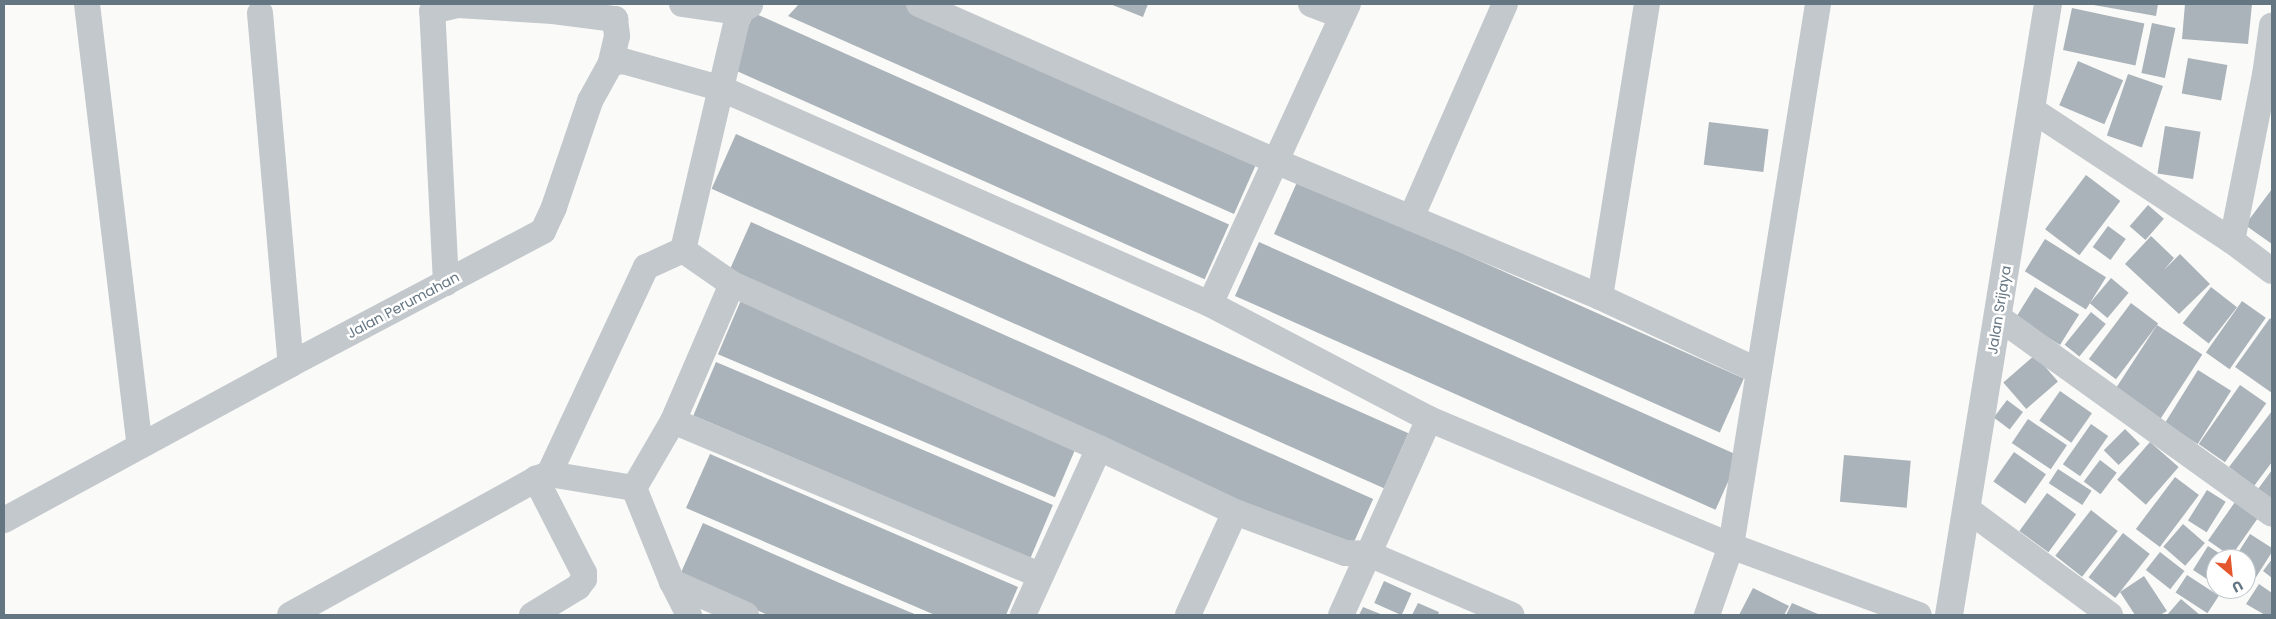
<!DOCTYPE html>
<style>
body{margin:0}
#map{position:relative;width:2276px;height:619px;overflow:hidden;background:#fafaf8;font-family:Poppins,sans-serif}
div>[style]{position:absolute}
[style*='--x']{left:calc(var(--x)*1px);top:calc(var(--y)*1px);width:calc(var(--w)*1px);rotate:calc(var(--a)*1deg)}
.building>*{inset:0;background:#aab3b9;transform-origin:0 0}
.minor>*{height:26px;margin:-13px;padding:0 13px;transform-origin:13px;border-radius:13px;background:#c3c8cc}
.tertiary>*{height:28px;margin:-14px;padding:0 14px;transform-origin:14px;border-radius:14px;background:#c3c8cc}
span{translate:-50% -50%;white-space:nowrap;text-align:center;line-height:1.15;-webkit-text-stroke:5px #fff;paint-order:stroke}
.street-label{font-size:14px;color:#657683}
.frame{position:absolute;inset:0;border:5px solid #657683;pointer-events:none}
.north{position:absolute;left:2206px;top:549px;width:50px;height:50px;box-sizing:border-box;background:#fff;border:1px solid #c1c8cd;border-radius:50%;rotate:152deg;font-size:14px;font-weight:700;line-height:20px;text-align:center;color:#657683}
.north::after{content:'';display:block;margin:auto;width:18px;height:22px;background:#e4572e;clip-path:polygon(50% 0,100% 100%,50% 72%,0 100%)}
</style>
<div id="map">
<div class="building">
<div style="clip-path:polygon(799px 4px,906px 4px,1258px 160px,1234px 214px,788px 16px)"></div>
<div style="clip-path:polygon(1110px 4px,1148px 4px,1143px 17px)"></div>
<div style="clip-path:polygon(2088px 4px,2158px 4px,2156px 16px)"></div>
<div style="clip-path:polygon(2185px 4px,2252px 4px,2248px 44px,2182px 39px)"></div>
<div style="left:2072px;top:8px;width:74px;height:43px;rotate:12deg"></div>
<div style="left:754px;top:13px;width:520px;height:60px;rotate:24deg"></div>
<div style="left:2152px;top:23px;width:24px;height:51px;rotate:12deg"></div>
<div style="left:2188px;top:58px;width:40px;height:36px;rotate:10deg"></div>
<div style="left:2078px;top:61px;width:49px;height:48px;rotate:23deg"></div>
<div style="left:2128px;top:74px;width:37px;height:65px;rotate:19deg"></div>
<div style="left:1709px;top:122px;width:60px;height:43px;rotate:7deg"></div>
<div style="left:2165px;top:126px;width:36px;height:48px;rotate:9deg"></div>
<div style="left:736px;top:134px;width:736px;height:60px;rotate:24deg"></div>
<div style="left:2086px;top:175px;width:43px;height:68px;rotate:37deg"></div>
<div style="left:1298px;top:180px;width:488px;height:59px;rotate:24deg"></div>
<div style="clip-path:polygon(2272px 189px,2272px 244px,2245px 225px)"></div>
<div style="left:2148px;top:205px;width:21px;height:28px;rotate:41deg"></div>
<div style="left:751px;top:222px;width:681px;height:59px;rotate:24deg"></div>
<div style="left:2108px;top:226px;width:22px;height:26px;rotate:36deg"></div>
<div style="clip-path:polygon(2151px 236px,2174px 258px,2164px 270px,2180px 254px,2210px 284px,2179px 314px,2125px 264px)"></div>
<div style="left:2045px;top:239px;width:72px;height:38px;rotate:32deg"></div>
<div style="left:1259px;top:242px;width:526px;height:59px;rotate:24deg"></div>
<div style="left:2111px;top:278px;width:23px;height:33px;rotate:40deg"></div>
<div style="left:2035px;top:287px;width:52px;height:36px;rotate:32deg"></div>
<div style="left:2211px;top:287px;width:33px;height:46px;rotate:38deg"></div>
<div style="left:741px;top:300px;width:366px;height:59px;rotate:23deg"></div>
<div style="left:2242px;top:301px;width:29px;height:63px;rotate:35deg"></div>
<div style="left:2131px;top:303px;width:34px;height:70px;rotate:37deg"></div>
<div style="left:2091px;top:312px;width:19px;height:42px;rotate:39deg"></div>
<div style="clip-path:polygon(2270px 318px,2272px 320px,2272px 393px,2235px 367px)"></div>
<div style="left:2157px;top:325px;width:54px;height:77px;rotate:33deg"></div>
<div style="left:2035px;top:355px;width:35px;height:42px;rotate:49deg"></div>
<div style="left:716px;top:362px;width:366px;height:58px;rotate:23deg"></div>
<div style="left:2198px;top:370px;width:39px;height:63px;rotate:32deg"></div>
<div style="left:2240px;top:385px;width:32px;height:72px;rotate:35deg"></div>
<div style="left:2060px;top:391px;width:39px;height:36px;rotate:35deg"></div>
<div style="left:2007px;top:400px;width:20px;height:22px;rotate:37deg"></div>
<div style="clip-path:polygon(2272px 411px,2272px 462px,2254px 486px,2229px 467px)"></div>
<div style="left:2028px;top:419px;width:47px;height:29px;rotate:34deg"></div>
<div style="left:2091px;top:424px;width:21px;height:49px;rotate:35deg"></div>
<div style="left:2125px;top:429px;width:21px;height:30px;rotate:45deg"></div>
<div style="left:2150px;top:442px;width:38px;height:50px;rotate:41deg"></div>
<div style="left:2014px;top:452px;width:39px;height:36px;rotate:35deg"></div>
<div style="clip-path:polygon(710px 454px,1018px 587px,1006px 615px,935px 615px,686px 508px)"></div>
<div style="left:1844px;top:455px;width:67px;height:47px;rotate:5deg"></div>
<div style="left:2100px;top:460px;width:21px;height:27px;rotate:37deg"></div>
<div style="left:2058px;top:469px;width:40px;height:17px;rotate:33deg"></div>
<div style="clip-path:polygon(2272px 470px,2272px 499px,2258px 489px)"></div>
<div style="left:2175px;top:477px;width:30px;height:65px;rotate:37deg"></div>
<div style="left:2207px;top:490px;width:22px;height:36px;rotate:32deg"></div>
<div style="left:2047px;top:493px;width:36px;height:47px;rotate:36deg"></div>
<div style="left:2235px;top:502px;width:28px;height:47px;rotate:35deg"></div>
<div style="left:2091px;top:510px;width:34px;height:58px;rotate:38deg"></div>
<div style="clip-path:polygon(703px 523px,842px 584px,917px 615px,768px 615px,679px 577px)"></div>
<div style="left:2183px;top:524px;width:29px;height:30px;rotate:41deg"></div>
<div style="left:2123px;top:533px;width:34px;height:56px;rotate:38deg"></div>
<div style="clip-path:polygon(2250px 534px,2272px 548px,2272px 552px,2246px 593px,2240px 589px,2246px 589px,2246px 559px,2234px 559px)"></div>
<div style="clip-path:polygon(2208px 546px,2228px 559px,2216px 559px,2216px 578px,2213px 583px,2193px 570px)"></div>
<div style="left:2160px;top:552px;width:31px;height:23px;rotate:38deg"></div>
<div style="clip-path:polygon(2272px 559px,2272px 578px,2263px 571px)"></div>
<div style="left:2187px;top:575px;width:38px;height:21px;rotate:33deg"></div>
<div style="clip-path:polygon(2144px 576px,2167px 611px,2160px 615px,2135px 615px,2120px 592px)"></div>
<div style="left:1384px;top:581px;width:30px;height:24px;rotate:24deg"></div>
<div style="clip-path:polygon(2259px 584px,2272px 593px,2272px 615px,2265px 615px,2246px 604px)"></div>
<div style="clip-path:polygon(1753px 588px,1789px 606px,1784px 615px,1739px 615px)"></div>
<div style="clip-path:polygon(2181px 599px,2200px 615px,2167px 615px)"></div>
<div style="clip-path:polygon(1418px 603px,1439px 612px,1438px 615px,1412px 615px)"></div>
<div style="clip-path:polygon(1792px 603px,1818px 614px,1817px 615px,1786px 615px)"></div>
<div style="clip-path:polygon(1363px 607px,1383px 615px,1359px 615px)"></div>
</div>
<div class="minor">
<div style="--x:87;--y:4;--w:445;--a:83.2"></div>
<div style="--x:682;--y:4;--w:58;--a:8"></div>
<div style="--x:739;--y:12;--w:13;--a:-32"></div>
<div style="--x:919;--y:4;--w:389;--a:23.8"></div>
<div style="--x:1275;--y:161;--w:352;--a:22.7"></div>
<div style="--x:1600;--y:297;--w:175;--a:25"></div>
<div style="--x:1311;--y:4;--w:33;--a:21"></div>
<div style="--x:260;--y:13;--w:352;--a:85"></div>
<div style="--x:2031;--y:109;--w:240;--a:33.3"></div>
<div style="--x:2232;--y:241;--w:50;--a:36.9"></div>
<div style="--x:1411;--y:218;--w:234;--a:-66.3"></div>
<div style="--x:2232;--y:241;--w:169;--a:-78.8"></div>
<div style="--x:2265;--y:75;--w:50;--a:-82"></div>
<div style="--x:683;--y:250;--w:60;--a:34.8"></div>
<div style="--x:732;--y:284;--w:402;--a:24.1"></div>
<div style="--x:1099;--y:448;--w:150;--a:25.2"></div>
<div style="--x:1235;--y:512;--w:117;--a:20.4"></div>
<div style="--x:1345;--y:553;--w:24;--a:2"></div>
<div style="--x:1369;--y:554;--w:155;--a:23.2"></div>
<div style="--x:683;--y:250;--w:244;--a:-76.8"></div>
<div style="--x:739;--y:12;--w:9;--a:-117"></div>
<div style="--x:446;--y:283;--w:272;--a:-92.9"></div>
<div style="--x:432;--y:11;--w:27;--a:-13"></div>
<div style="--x:458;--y:5;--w:95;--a:3.6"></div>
<div style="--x:553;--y:11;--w:63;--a:7.4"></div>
<div style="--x:615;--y:19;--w:17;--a:83"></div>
<div style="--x:617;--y:36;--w:28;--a:103"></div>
<div style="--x:1600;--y:297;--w:297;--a:-80.9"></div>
<div style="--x:1210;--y:304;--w:330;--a:-65.3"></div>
<div style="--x:1998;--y:317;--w:337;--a:35.7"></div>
<div style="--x:673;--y:421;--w:398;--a:22.8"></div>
<div style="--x:549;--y:474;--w:229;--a:-64.9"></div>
<div style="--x:646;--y:267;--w:41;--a:-24.7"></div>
<div style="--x:1967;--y:509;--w:178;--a:36.5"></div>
<div style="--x:4;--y:520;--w:327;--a:-28.5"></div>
<div style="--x:291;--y:364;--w:285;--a:-27.8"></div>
<div style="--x:543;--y:231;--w:26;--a:-65"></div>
<div style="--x:554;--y:207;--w:112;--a:-71.2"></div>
<div style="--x:590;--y:101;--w:43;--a:-61.1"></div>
<div style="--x:611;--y:63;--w:12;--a:-9"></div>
<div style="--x:623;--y:61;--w:101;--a:15.6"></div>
<div style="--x:720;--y:88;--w:535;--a:23.79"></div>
<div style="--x:1210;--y:304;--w:247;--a:27.7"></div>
<div style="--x:1429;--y:419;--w:328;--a:22.8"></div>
<div style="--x:1731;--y:546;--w:200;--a:20.2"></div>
<div style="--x:672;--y:582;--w:81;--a:24"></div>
<div style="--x:290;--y:615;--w:281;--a:-28.9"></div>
<div style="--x:536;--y:479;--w:14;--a:-21"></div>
<div style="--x:549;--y:474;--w:86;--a:9.4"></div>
<div style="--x:532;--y:615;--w:54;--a:-31.3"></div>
<div style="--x:578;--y:587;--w:10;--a:-53"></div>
<div style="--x:584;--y:579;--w:6;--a:-90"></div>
<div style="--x:584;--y:573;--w:106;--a:-117.1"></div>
<div style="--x:689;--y:615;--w:37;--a:-117"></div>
<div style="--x:672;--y:582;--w:101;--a:-112"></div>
<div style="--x:634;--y:488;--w:78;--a:-59.8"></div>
<div style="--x:673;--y:421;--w:149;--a:-66.7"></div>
<div style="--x:1023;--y:615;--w:183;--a:-65.5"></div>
<div style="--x:1188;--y:615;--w:113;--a:-65.5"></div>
<div style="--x:1341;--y:615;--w:215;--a:-65.8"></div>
<div style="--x:1707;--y:615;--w:73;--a:-70.8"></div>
<div style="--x:1731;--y:546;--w:549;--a:-80.88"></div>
</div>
<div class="tertiary">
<div style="--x:1949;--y:615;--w:619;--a:-80.8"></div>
</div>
<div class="street-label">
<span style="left:403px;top:305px;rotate:-28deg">Jalan Perumahan</span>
<span style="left:1999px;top:310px;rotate:-81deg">Jalan Srijaya</span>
</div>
<div class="frame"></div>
<div class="north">U</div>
</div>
